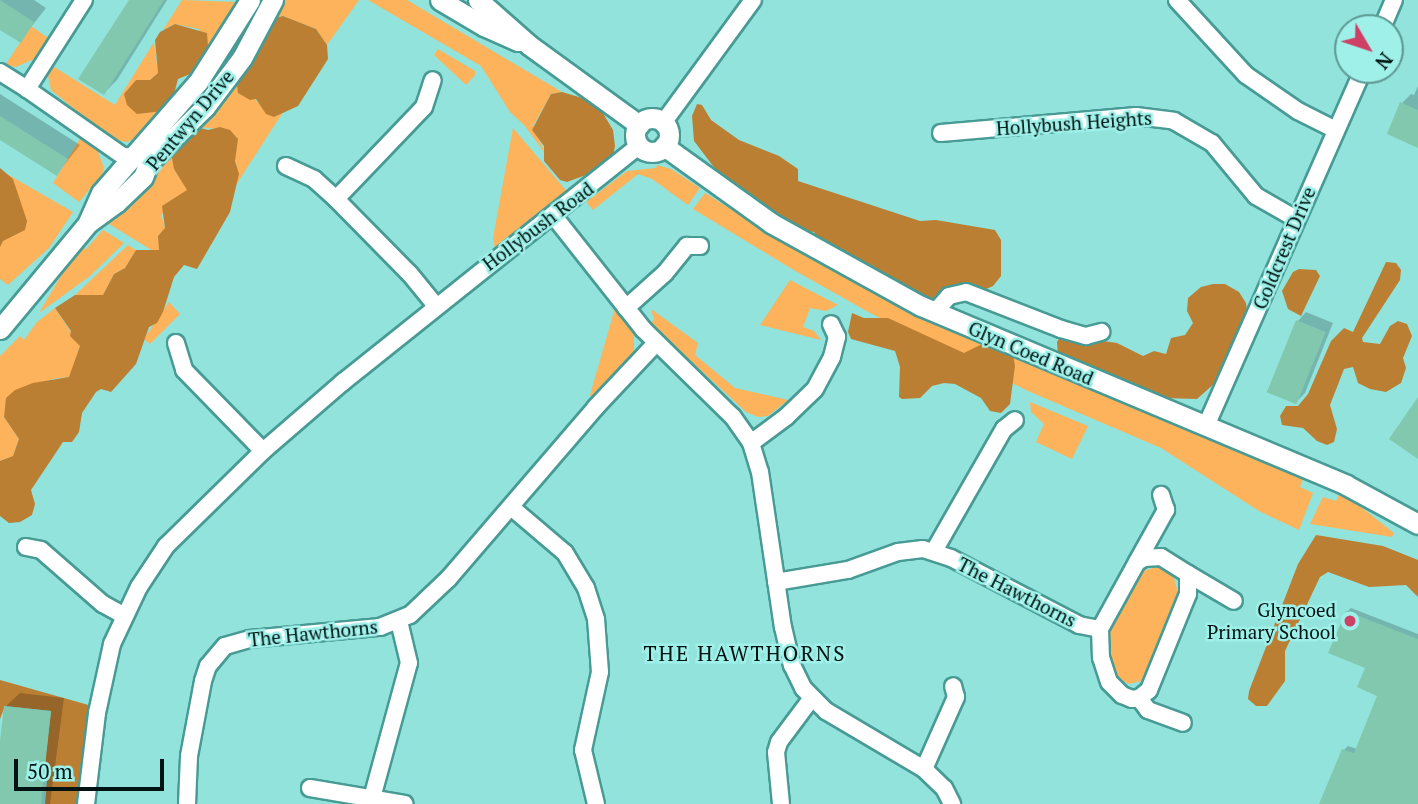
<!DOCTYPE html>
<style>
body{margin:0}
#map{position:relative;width:1418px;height:804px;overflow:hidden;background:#91e3dc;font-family:"PT Serif",serif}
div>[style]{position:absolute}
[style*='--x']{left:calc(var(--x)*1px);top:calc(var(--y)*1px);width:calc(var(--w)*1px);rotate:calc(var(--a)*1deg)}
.green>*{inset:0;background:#fcb35b}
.forest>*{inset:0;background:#bb7f34}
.shadow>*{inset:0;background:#0003}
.building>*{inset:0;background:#81c8ae;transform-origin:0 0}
.roads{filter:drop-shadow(2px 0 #489b95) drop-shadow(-2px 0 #489b95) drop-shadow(0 2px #489b95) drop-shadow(0 -2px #489b95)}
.minor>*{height:16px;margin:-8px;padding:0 8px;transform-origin:8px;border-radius:8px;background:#fff}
.tertiary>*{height:19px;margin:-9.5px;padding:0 9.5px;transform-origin:9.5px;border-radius:9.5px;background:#fff}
.tertiary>.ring{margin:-9.5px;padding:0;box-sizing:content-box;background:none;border:19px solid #fff;border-radius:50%}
.dots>*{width:19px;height:19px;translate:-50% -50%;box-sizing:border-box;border:4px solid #9ef0e9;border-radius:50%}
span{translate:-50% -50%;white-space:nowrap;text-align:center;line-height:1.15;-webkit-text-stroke:5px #9ef0e9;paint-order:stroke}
.street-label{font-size:19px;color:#001312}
.poi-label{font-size:19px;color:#001312}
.right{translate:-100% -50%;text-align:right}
.neighbourhood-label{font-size:21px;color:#001312;letter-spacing:2px}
.north{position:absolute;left:1334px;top:14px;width:70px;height:70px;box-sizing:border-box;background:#9ef0e9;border:2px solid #5f9893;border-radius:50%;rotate:129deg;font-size:19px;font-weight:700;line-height:28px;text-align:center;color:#001312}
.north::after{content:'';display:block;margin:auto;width:24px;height:32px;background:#cf4065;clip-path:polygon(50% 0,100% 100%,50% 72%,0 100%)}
.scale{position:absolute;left:14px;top:759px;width:150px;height:32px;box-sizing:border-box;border:4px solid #001312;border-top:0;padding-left:9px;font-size:21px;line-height:24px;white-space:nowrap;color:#001312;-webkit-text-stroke:5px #9ef0e9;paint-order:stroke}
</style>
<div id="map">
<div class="green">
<div style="clip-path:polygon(182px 0,238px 2px,204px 55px,199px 29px,175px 24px,163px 30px)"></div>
<div style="clip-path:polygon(282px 0,359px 0,327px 45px,316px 29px,283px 16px,272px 19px)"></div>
<div style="clip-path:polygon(368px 0,407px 0,562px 92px,551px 94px,533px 126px,546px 155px,525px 126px,510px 112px,481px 66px)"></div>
<div style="clip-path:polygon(31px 26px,48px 38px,34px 59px,16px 67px,9px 66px,6px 64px)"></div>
<div style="clip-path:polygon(154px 42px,158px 73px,150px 80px,163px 111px,137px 138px,127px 142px,111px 139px,51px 90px,48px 76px,51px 65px,115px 105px)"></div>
<div style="clip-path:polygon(438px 49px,475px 71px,475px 75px,466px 85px,434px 55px)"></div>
<div style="clip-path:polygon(236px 77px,258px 103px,280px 111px,285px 109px,234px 188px,238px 174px,230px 130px,197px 127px)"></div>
<div style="clip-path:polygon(513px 128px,569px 194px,495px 249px,493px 238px)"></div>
<div style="clip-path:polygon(81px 137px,97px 149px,104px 168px,98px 188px,93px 185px,79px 202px,53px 183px)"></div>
<div style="clip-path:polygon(172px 156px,174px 169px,188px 190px,161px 215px,165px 228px,160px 250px,153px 251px,109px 224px)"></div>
<div style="clip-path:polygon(657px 165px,671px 169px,700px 188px,688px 205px,652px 179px,638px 174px,593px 210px,586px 202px,627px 171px,656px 168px)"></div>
<div style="clip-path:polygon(0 170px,73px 212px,49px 248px,8px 285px,0 279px)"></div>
<div style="clip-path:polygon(705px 193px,811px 259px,923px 319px,1303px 479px,1300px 487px,1313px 493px,1299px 530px,1259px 511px,1161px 448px,1028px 391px,870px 313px,792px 269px,693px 209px)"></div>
<div style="clip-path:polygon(103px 230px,124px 243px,90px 276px,39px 313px,71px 259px,82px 248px,86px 249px)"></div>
<div style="clip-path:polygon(128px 245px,136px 250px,125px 268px,114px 274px,103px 295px,75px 295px)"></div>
<div style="clip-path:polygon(790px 280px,838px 305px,826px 311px,810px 308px,803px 327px,814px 331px,821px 340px,760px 325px)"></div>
<div style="clip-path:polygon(169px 302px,180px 314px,150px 344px,144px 339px)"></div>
<div style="clip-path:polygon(55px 308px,80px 346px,71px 373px,69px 377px,52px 379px,4px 417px,19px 439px,13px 456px,0 461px,0 356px,20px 336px,24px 340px,37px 322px)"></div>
<div style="clip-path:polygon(615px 308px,634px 332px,634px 352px,592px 398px,590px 395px)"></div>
<div style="clip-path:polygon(651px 309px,698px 343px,695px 355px,735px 388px,788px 400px,768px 416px,758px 417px,746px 412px,650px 323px,654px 320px)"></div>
<div style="clip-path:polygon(1030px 402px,1088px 426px,1072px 459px,1036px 442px,1044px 424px,1031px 412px)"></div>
<div style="clip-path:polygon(1339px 494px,1357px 504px,1394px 533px,1392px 537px,1310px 524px,1323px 497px,1336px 501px)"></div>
<div style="clip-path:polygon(1156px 567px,1165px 569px,1173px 575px,1179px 596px,1146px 675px,1141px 681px,1129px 684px,1116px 677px,1113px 671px,1108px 646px,1108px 627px,1140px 572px)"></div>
</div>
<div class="forest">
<div style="clip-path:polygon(283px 16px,316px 29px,327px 45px,328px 59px,298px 106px,274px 117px,266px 114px,256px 99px,250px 100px,238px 93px,236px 77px,272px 19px)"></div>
<div style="clip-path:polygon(175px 24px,207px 33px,208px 47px,190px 74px,178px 79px,172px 102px,163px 111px,137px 114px,127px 105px,124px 94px,136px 80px,150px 80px,158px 73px,155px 40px,160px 32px)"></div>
<div style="clip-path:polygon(562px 92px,582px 98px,601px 110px,613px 130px,615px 146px,613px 156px,602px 169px,567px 182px,560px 180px,544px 161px,544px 146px,532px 130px,551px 94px)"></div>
<div style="clip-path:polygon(697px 104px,702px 105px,711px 120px,739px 140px,779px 156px,798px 169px,798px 181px,920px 221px,936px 220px,995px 230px,1001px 240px,1001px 276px,993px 286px,982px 291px,956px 285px,926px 303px,897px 290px,894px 278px,876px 276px,819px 241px,814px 232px,798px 230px,726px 183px,694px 141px,692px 116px)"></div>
<div style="clip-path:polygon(197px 127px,208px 130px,220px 127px,230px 130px,238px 139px,235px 161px,239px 174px,230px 212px,197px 269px,184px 265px,174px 277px,163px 312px,157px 323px,149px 327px,136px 364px,111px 392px,101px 389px,96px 392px,82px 413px,79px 432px,72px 442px,63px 442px,31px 490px,35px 504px,32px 515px,20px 522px,9px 523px,0 516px,0 461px,13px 456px,19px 439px,4px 417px,6px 398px,15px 390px,33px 383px,69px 377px,80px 346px,70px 336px,71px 331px,55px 308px,75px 295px,103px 295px,114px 274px,125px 268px,136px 250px,159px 250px,158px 236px,165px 228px,162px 206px,187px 190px,174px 169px,171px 153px)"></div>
<div style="clip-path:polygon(0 168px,13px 179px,27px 221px,25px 230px,3px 241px,0 247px)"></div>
<div style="clip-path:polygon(1386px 262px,1396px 263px,1401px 270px,1400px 280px,1362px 338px,1363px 342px,1380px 344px,1390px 326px,1398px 321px,1407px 324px,1412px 336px,1403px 358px,1406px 368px,1401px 383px,1386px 392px,1370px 389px,1358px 383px,1353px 367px,1344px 369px,1330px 405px,1337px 429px,1334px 442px,1327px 445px,1317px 441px,1303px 428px,1282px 425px,1280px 416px,1286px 406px,1298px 406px,1308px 394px,1331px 341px,1344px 328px,1353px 332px)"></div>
<div style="clip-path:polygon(1299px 269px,1316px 270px,1320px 276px,1301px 316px,1288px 309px,1282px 291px,1293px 272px)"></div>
<div style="clip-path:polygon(1213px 284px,1225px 284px,1239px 292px,1246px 303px,1248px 318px,1215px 383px,1197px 399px,1163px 398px,1077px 360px,1058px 357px,1057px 342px,1061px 335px,1117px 343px,1143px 356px,1154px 351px,1166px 354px,1171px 338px,1185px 335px,1193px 323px,1187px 311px,1188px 298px,1201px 287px)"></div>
<div style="clip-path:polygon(852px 313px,864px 318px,888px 318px,964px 353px,984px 343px,1012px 350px,1015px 366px,1010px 404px,1001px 413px,990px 411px,981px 398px,955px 384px,944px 383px,932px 386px,920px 398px,902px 399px,899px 397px,900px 367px,895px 351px,851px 339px,848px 332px)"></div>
<div style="clip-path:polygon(1316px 535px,1383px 546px,1418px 560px,1418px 597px,1406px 585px,1369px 587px,1328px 572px,1320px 577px,1285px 651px,1285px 681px,1267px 706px,1256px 706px,1248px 699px,1249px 691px,1298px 564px)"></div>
<div style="clip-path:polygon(0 680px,92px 706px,83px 804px,45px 804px,47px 781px,44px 770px,51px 711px,5px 706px,0 719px)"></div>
</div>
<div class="shadow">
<div style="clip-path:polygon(0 0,34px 0,46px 8px,20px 41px,0 28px)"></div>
<div style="clip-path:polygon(131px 0,167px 0,117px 80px,104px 93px)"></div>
<div style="clip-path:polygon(1418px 86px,1418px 145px,1389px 133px,1402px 103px,1411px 94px,1414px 95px)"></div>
<div style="clip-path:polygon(0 94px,80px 145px,57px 174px,0 137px)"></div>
<div style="clip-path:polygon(1306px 312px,1333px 323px,1305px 393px,1296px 402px,1298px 321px)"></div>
<div style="clip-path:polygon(1351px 608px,1418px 634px,1418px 804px,1321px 804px,1344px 750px,1348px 746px,1357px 749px,1380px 695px,1347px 612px)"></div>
<div style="clip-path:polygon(20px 693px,64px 698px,50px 804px,0 804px,0 756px,6px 706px)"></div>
</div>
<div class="building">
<div style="clip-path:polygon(0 0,34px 22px,21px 43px,0 30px)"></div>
<div style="clip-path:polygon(129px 0,164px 0,104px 95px,78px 79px)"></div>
<div style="clip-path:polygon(1400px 102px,1418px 110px,1418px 148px,1387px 134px)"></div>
<div style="clip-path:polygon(0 116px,68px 159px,57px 176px,0 140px)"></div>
<div style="left:1296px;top:320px;width:32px;height:78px;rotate:22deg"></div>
<div style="clip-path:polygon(1418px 397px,1418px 459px,1389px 439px)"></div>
<div style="clip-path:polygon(1346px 611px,1418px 639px,1418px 804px,1319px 804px,1342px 749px,1354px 753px,1377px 696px,1357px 687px,1365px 668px,1328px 653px)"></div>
<div style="clip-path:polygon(4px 706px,51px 711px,41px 804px,0 804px,0 741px)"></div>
</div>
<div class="roads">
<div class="minor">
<div style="--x:84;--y:0;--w:106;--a:122.6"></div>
<div style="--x:27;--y:89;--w:117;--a:34.9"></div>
<div style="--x:123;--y:156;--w:19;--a:3"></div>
<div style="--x:1177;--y:0;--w:102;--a:47.4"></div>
<div style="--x:1246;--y:75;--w:63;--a:34.7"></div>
<div style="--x:1298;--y:111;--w:42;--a:26.6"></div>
<div style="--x:1382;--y:28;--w:30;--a:-67"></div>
<div style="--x:0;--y:72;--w:32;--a:32"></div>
<div style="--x:663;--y:123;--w:152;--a:-53.8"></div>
<div style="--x:941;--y:133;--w:196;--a:-5"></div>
<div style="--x:1136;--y:116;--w:38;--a:7"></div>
<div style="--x:1174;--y:121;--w:44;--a:30.1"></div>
<div style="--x:1212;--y:143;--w:69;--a:50.3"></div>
<div style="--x:1256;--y:196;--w:46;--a:29.9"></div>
<div style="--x:286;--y:166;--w:31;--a:25"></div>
<div style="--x:314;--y:179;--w:30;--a:42"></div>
<div style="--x:336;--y:199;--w:105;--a:45.4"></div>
<div style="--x:410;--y:274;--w:41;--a:50.9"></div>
<div style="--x:336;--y:199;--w:127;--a:-46.3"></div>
<div style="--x:424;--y:107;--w:28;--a:-72"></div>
<div style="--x:553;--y:215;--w:145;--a:51.7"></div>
<div style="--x:643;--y:329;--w:126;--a:44.4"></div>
<div style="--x:733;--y:417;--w:32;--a:55"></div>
<div style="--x:751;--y:443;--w:30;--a:73"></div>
<div style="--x:760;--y:472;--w:157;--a:81.6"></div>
<div style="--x:783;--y:627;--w:39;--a:77"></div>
<div style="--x:792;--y:665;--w:25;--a:64"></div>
<div style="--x:803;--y:688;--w:33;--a:45"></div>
<div style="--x:826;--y:711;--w:114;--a:30.6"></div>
<div style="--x:924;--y:769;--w:28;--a:44"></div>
<div style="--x:944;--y:788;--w:18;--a:63"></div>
<div style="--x:626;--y:308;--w:52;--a:-41.9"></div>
<div style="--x:665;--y:273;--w:35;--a:-51"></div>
<div style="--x:687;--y:246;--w:13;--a:0"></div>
<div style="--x:935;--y:312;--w:21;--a:-49"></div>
<div style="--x:949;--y:296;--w:17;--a:-13"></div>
<div style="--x:966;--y:292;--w:102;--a:21.3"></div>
<div style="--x:1061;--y:329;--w:26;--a:16"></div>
<div style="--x:1086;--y:336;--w:16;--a:-15"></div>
<div style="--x:176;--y:343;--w:28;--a:73"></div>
<div style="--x:184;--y:370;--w:113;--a:45.7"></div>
<div style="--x:1206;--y:426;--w:389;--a:-66.2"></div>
<div style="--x:751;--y:443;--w:44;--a:-36.6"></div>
<div style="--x:786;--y:417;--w:40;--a:-44"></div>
<div style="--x:815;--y:389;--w:36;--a:-62"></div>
<div style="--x:832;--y:357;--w:21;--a:-76"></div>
<div style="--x:837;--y:337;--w:14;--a:-115"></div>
<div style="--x:511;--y:507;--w:71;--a:40.4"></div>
<div style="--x:565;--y:553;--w:41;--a:59"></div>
<div style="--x:586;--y:588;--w:33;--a:72"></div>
<div style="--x:596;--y:619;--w:53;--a:85.7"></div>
<div style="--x:600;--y:672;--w:80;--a:102.3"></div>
<div style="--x:583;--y:750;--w:56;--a:76.5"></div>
<div style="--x:26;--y:547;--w:15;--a:11"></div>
<div style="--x:41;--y:550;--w:82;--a:41.1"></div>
<div style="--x:103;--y:604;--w:25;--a:29"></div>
<div style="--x:934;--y:551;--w:141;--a:-60.2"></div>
<div style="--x:1004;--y:429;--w:14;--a:-39"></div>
<div style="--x:1161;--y:557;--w:32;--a:32"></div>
<div style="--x:1188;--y:574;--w:20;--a:90"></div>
<div style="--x:1188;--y:594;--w:104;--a:112.1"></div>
<div style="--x:1149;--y:690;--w:13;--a:141"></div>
<div style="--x:1139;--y:698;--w:7;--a:172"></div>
<div style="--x:1132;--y:699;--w:11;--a:-158"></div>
<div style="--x:1122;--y:695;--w:18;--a:-135"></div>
<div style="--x:1109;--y:682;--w:25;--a:-108"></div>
<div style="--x:1101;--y:658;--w:29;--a:-92"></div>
<div style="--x:1100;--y:629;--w:77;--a:-61.1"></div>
<div style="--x:1137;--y:562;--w:8;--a:-30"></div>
<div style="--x:1144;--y:558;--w:17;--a:-3"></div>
<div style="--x:1137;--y:562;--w:60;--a:-60.9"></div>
<div style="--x:1166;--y:510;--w:16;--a:-108"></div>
<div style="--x:1188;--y:574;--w:53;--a:30.4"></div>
<div style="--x:776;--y:582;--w:73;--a:-9.5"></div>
<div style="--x:848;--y:570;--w:53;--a:-19.8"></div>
<div style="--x:898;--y:552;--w:25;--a:-7"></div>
<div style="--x:923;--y:549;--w:29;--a:18"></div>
<div style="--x:951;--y:558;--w:144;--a:27.6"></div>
<div style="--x:1079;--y:625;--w:21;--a:11"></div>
<div style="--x:1139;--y:698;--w:15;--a:53"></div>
<div style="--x:1148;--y:710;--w:37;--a:20"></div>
<div style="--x:924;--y:769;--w:79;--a:-66"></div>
<div style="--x:956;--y:697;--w:11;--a:-105"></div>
<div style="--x:310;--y:788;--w:96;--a:9.6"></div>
<div style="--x:372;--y:798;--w:140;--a:-74.7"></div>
<div style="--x:409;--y:663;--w:43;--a:-103.4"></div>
<div style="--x:86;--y:804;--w:92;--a:-83.1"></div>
<div style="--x:97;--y:713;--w:71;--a:-77.7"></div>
<div style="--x:112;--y:644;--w:63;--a:-64.7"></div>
<div style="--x:139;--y:587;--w:49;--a:-56.6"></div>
<div style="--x:166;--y:546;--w:136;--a:-44.4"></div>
<div style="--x:263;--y:451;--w:106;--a:-40.8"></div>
<div style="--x:343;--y:382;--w:379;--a:-38.6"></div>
<div style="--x:187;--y:804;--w:48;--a:-87.6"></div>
<div style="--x:189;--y:756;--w:76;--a:-79.4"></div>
<div style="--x:203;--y:681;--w:16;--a:-72"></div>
<div style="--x:208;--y:666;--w:26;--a:-50"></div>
<div style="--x:225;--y:646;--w:26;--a:-16"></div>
<div style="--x:250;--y:639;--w:131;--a:-5.3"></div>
<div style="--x:380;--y:627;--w:32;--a:-22"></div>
<div style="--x:410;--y:615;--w:54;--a:-43.5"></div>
<div style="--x:449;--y:578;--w:225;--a:-49.3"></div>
<div style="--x:596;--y:407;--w:88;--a:-46.8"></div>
<div style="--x:781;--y:804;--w:52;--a:-95.5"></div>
<div style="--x:776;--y:752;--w:10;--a:-73"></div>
<div style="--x:779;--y:742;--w:54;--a:-53.3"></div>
</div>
<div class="tertiary">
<div style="--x:440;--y:0;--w:51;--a:30.6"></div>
<div style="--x:484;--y:26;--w:37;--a:24"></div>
<div style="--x:478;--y:0;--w:68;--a:41.4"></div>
<div style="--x:529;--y:45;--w:136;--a:36"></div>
<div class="ring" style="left:635px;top:118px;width:15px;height:15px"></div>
<div style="--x:664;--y:146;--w:132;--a:35.7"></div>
<div style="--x:771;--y:223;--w:171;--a:29"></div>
<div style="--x:921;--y:306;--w:461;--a:22.8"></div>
<div style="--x:1346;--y:485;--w:82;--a:28.4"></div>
<div style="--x:88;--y:222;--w:32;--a:-66"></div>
<div style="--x:101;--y:193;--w:147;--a:-48.9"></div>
<div style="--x:198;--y:82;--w:97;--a:-57.6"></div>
<div style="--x:0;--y:329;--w:138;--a:-50.3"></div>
<div style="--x:88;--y:223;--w:34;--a:-36"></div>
<div style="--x:116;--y:203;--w:37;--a:-44"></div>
<div style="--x:143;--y:177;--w:16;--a:-68"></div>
<div style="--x:149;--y:162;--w:78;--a:-44.5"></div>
<div style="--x:205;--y:107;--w:61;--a:-52.9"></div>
<div style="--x:242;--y:58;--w:66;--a:-61.9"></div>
</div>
</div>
<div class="dots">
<div style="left:1350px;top:621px;background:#cf4065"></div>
</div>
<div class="street-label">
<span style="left:190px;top:120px;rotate:-50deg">Pentwyn Drive</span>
<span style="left:1074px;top:123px;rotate:-4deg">Hollybush Heights</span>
<span style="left:538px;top:226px;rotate:-37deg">Hollybush Road</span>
<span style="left:1284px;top:248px;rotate:-67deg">Goldcrest Drive</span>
<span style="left:1031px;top:353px;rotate:23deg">Glyn Coed Road</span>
<span style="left:1017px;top:592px;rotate:27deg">The Hawthorns</span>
<span style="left:313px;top:633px;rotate:-6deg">The Hawthorns</span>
</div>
<div class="poi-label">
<span class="right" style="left:1336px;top:621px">Glyncoed<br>Primary School</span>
</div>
<div class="neighbourhood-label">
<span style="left:745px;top:653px">THE HAWTHORNS</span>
</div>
<div class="north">N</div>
<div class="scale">50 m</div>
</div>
